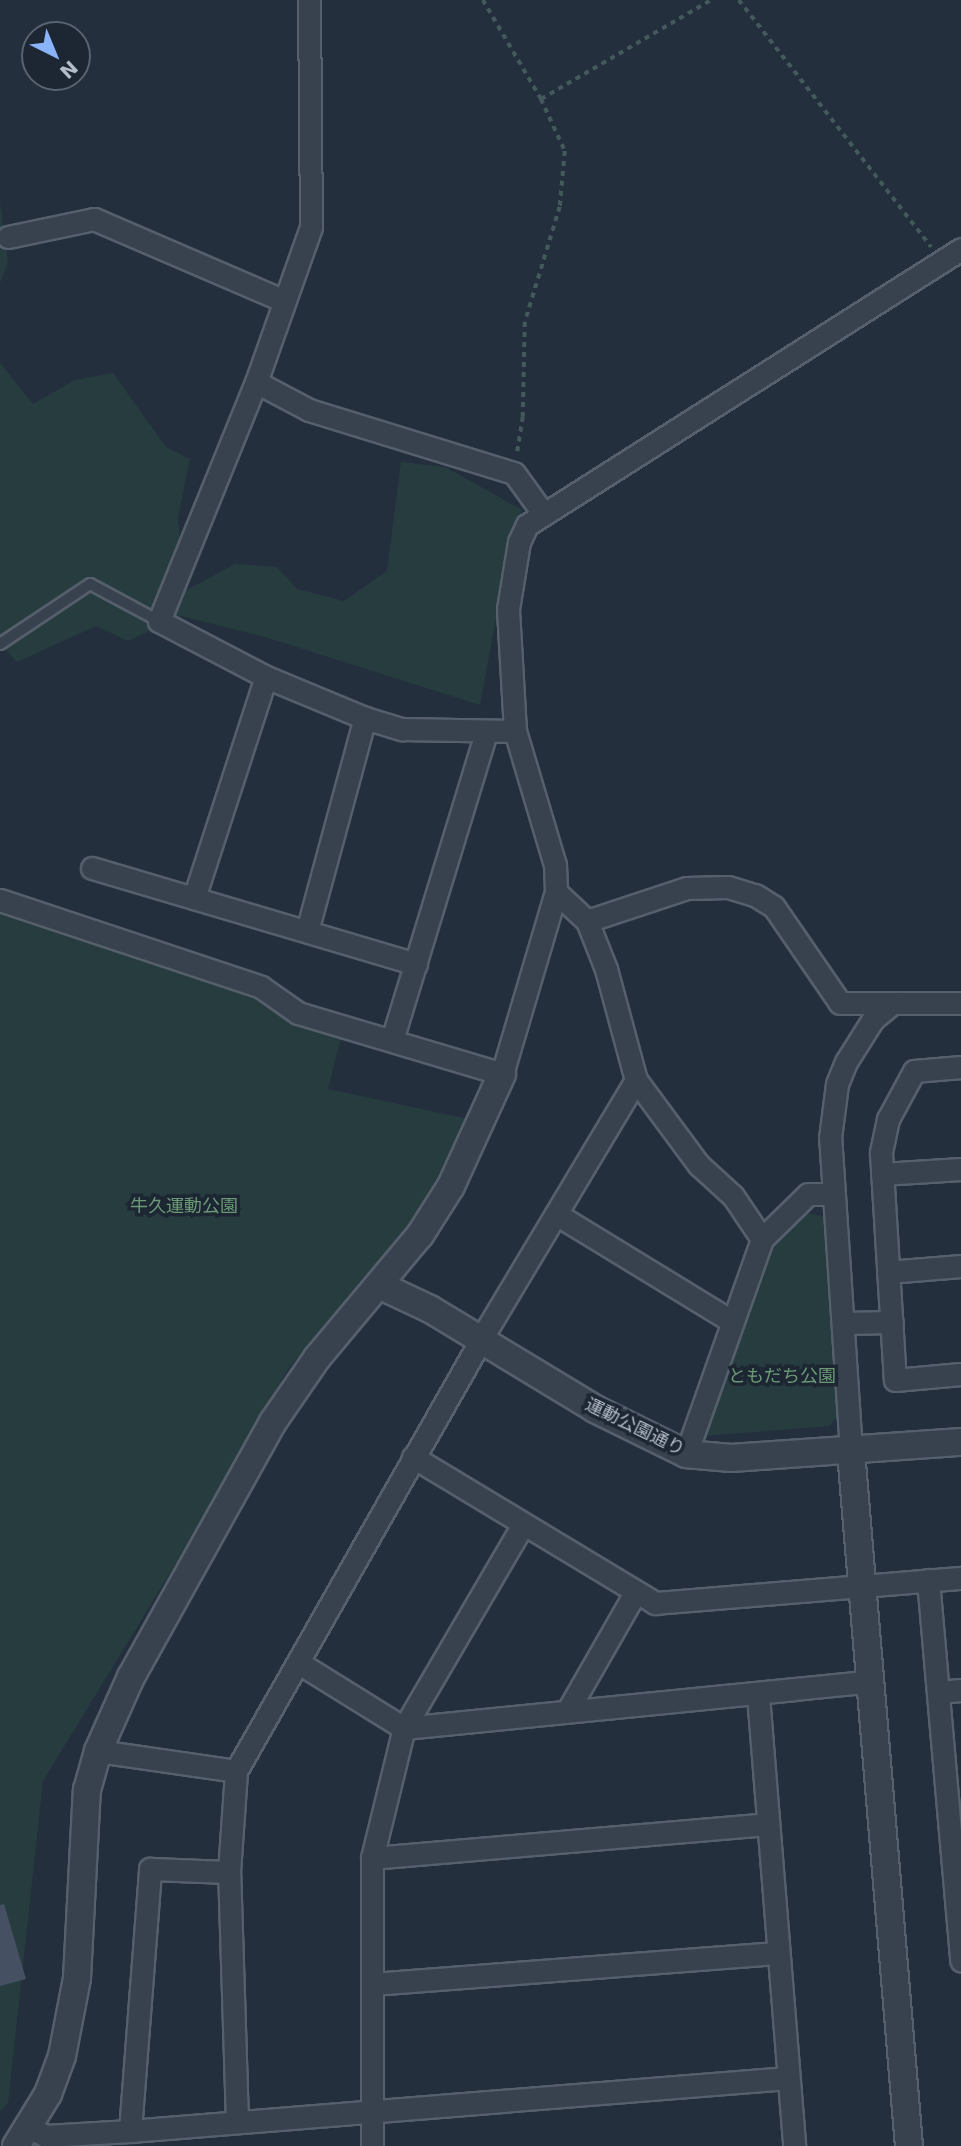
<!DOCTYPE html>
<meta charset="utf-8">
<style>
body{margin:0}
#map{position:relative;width:961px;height:2146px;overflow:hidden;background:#242f3e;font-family:"DejaVu Sans","Noto Sans JP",sans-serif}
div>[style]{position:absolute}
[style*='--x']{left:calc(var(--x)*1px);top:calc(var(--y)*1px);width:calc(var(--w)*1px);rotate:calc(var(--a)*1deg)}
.green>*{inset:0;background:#263c3f}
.building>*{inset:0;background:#455162}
.path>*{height:3.5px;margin-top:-1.75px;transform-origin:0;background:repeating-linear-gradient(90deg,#44595c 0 5px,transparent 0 10px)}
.roads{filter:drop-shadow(2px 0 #565f6c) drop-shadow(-2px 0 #565f6c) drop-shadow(0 2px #565f6c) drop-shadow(0 -2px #565f6c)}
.service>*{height:10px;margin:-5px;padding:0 5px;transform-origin:5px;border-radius:5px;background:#38414e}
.minor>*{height:21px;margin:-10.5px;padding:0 10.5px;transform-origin:10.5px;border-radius:10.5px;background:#38414e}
.tertiary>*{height:26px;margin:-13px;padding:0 13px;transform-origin:13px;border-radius:13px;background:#38414e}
span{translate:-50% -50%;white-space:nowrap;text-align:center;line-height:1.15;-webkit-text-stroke:7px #1d2633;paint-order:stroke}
.park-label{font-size:18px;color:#6b9a76}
.street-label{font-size:18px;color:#b4bcc9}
.north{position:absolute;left:21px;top:21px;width:70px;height:70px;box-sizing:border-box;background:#1d2633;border:2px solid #59626f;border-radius:50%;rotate:137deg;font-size:19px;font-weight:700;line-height:28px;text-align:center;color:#b4bcc9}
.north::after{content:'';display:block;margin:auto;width:24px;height:32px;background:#8ab4f8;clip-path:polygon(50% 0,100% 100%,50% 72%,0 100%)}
</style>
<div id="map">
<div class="green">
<div style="clip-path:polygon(0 201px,8px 263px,0 283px)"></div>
<div style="clip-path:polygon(0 363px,33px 404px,75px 380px,113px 373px,166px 447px,190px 459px,178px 518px,185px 591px,235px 564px,277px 567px,297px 589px,344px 601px,387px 571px,401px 462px,445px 467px,522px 510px,510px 542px,480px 705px,265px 637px,181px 616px,128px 641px,96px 626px,17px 662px,0 644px)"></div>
<div style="clip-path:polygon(0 909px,243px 991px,291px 1023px,341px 1037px,328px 1089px,468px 1119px,420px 1214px,288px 1369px,211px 1506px,43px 1781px,8px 2103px,0 2111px)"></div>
<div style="clip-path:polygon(800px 1212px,823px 1216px,839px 1413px,830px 1426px,702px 1436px,769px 1247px)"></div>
</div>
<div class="building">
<div style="clip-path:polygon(4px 1904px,26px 1979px,0 1986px,0 1905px)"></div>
</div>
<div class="path">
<div style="--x:483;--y:0;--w:115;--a:59.6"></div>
<div style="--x:541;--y:99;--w:57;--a:65.2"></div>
<div style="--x:565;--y:151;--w:56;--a:95.1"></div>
<div style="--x:560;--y:207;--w:120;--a:106.9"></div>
<div style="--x:525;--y:322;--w:95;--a:91.2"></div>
<div style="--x:523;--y:417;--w:37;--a:99"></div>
<div style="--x:739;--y:0;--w:313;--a:52.1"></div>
<div style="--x:541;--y:99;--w:197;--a:-30.2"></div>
</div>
<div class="roads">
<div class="service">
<div style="--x:0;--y:644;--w:108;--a:-33.7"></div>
<div style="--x:90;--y:584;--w:78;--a:28.2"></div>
</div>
<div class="minor">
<div style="--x:309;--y:0;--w:227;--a:89.5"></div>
<div style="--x:311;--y:227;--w:164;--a:109.5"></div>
<div style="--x:256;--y:382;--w:60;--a:27.8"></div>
<div style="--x:309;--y:410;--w:214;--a:17.1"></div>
<div style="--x:514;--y:473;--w:48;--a:54.3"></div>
<div style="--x:8;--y:237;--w:88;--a:-11.8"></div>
<div style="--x:94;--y:219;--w:207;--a:23.3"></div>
<div style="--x:256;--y:382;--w:258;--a:112.1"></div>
<div style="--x:159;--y:621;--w:121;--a:27.6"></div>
<div style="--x:266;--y:677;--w:107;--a:22.5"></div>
<div style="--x:365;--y:718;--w:39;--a:17"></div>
<div style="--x:402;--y:729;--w:113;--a:1"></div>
<div style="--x:92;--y:868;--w:338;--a:16.5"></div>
<div style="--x:556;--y:892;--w:42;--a:43.1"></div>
<div style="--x:587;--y:921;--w:105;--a:-18.3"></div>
<div style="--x:687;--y:888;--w:41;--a:-1.4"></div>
<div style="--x:728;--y:887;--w:28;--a:17"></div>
<div style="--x:755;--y:895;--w:22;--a:32"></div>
<div style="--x:774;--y:907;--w:116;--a:55.5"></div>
<div style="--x:840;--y:1003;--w:121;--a:0"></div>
<div style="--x:194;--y:898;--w:232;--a:-72"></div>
<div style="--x:0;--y:900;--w:275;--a:18.4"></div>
<div style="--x:261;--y:987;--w:45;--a:35.1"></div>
<div style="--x:298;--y:1013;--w:213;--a:16.6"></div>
<div style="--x:502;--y:1074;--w:190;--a:-73.5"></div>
<div style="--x:556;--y:892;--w:27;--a:-92"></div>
<div style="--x:555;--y:865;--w:140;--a:-106.6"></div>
<div style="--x:515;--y:731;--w:122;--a:-93.3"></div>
<div style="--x:508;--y:609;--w:68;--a:-80.7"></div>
<div style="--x:519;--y:542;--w:19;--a:-65"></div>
<div style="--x:527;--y:525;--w:514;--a:-32.45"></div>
<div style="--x:587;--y:921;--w:52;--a:68.4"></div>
<div style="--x:606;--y:969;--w:115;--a:74.9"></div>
<div style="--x:636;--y:1080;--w:106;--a:53.5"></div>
<div style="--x:699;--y:1165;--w:46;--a:42.4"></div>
<div style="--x:733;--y:1196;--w:52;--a:56"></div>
<div style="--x:307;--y:931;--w:221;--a:-74.8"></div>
<div style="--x:392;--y:1040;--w:322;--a:-73"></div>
<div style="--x:961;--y:1067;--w:47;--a:175.1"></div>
<div style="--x:914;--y:1071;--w:55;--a:118.4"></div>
<div style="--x:888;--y:1119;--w:35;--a:102"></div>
<div style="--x:881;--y:1153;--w:227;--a:86.5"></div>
<div style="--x:895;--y:1380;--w:66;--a:-5.2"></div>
<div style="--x:882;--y:1174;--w:79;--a:-3.6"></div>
<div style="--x:556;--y:1214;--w:207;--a:31.4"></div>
<div style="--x:888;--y:1272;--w:73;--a:-4.7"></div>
<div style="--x:843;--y:1323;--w:49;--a:-1.2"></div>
<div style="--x:851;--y:1451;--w:314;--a:-93.8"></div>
<div style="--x:830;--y:1138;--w:54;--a:-82.6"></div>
<div style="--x:837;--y:1084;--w:24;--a:-68"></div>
<div style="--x:846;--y:1062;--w:51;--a:-57.9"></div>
<div style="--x:873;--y:1019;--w:22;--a:-39"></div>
<div style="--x:686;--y:1454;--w:228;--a:-70.5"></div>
<div style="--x:762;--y:1239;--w:64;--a:-44.4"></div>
<div style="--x:808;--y:1194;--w:23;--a:0"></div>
<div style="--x:413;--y:1457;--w:283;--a:31.1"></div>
<div style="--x:655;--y:1603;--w:307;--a:-4.7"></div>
<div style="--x:928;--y:1580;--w:382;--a:85"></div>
<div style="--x:299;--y:1663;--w:123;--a:31.8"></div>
<div style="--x:404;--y:1728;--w:469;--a:-5.7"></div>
<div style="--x:938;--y:1692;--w:23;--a:-5"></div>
<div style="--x:758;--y:1695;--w:452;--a:85.4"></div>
<div style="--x:568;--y:1710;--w:135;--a:-60.2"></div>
<div style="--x:98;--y:1751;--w:139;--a:8.2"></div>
<div style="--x:372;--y:1858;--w:395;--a:-4.9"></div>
<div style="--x:373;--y:1984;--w:404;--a:-4.4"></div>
<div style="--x:237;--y:2122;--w:250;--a:-91.8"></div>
<div style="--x:229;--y:1872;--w:101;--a:-86"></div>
<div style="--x:236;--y:1771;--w:497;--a:-60.4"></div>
<div style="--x:481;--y:1339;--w:302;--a:-59.1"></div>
<div style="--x:30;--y:2128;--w:18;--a:27"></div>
<div style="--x:46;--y:2136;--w:84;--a:-3.4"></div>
<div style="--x:130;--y:2131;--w:660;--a:-4.61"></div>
<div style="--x:130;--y:2131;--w:263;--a:-85.6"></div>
<div style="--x:150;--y:1869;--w:79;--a:2.2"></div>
<div style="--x:372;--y:2146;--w:288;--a:-90"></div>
<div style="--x:372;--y:1858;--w:134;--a:-76.2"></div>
<div style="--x:404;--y:1728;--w:236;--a:-59.7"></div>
</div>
<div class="tertiary">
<div style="--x:381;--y:1286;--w:54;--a:25.1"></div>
<div style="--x:430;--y:1309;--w:193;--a:31.2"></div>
<div style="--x:595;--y:1409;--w:102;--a:26.3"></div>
<div style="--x:686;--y:1454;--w:45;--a:5.1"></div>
<div style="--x:731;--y:1458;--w:231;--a:-4"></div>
<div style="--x:851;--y:1451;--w:697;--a:85.23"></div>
<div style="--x:16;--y:2146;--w:61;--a:-58.4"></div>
<div style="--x:48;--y:2094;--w:40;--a:-69.8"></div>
<div style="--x:62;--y:2056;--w:79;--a:-79.1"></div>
<div style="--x:77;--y:1978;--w:188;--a:-87"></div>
<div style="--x:87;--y:1790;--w:41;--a:-74.2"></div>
<div style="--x:98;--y:1751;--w:81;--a:-66"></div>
<div style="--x:131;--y:1677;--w:292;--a:-60.9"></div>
<div style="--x:273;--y:1422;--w:78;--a:-55.5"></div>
<div style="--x:317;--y:1358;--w:160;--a:-50.1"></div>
<div style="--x:420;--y:1235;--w:58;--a:-57.7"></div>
<div style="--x:451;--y:1186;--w:123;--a:-65.5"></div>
</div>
</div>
<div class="park-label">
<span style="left:184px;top:1206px">牛久運動公園</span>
<span style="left:782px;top:1376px">ともだち公園</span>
</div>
<div class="street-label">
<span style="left:635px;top:1427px;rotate:26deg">運動公園通り</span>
</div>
<div class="north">N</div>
</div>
